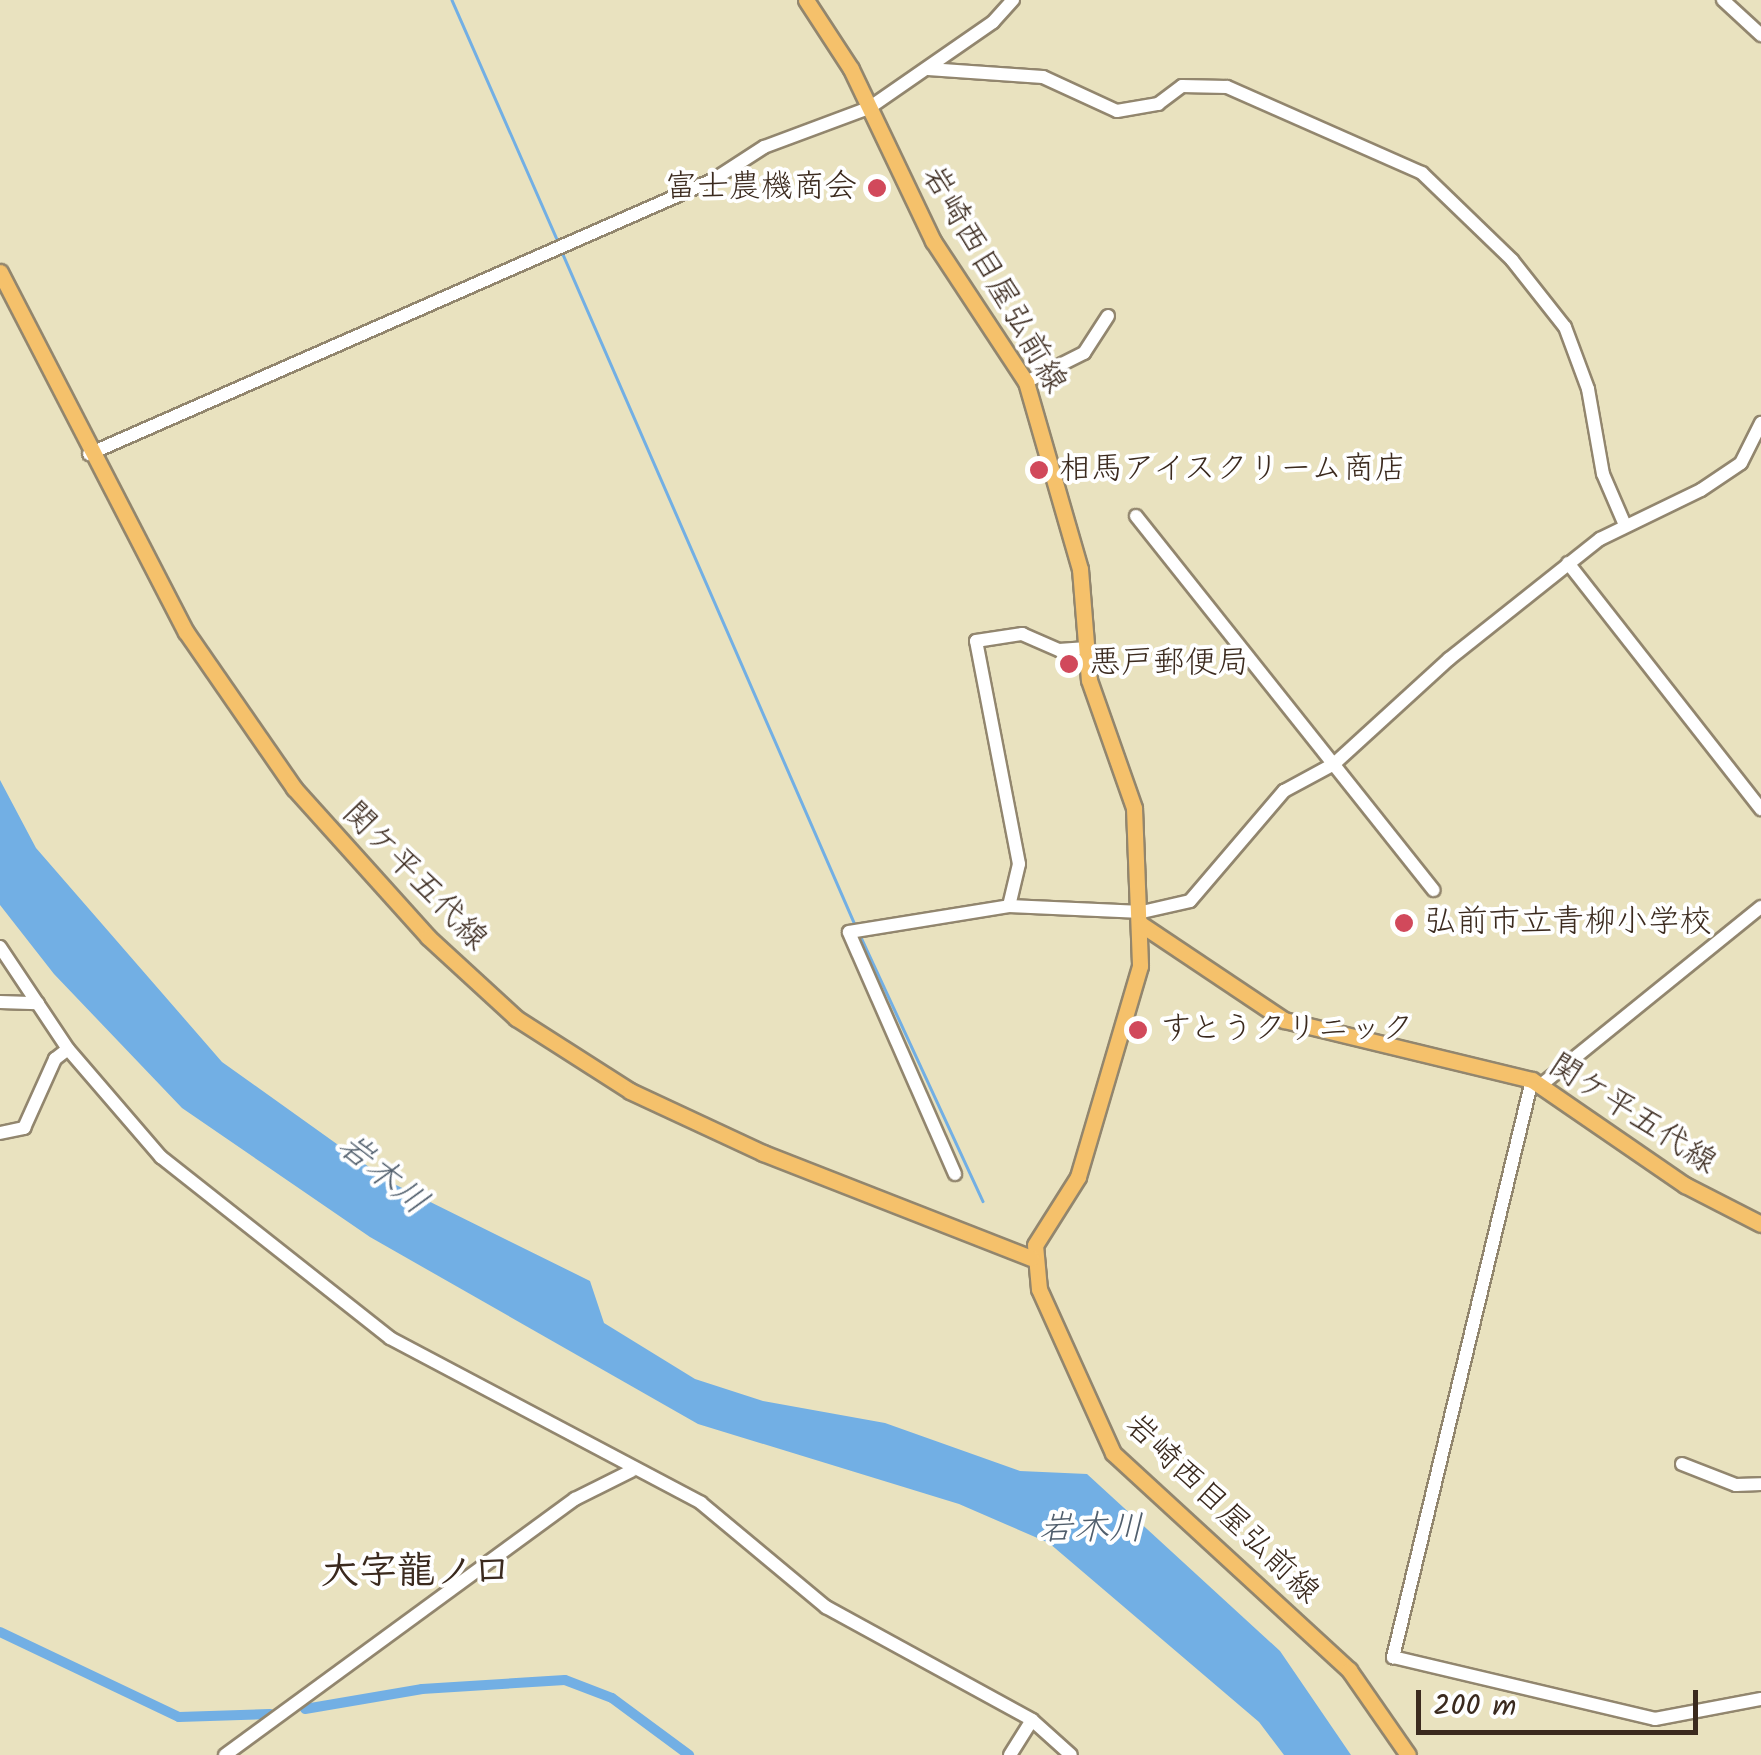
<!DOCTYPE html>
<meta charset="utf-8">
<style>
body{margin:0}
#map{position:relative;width:1761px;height:1755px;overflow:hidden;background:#e9e2bf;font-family:Kalam,"Klee One",sans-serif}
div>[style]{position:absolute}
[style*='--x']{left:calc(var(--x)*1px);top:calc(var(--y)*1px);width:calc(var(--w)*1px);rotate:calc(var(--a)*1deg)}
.water>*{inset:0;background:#72afe4}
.stream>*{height:2.5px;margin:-1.25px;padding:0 1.25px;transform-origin:1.25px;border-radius:1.25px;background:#72afe4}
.canal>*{height:10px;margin:-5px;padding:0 5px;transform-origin:5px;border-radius:5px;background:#72afe4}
.roads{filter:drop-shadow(2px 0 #92866e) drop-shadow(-2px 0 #92866e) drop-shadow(0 2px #92866e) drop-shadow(0 -2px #92866e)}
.minor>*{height:12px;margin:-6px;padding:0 6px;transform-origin:6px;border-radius:6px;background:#fff}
.major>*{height:15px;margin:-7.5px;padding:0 7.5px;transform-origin:7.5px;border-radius:7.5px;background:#f5c16b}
.dots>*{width:28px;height:28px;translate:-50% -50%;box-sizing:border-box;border:5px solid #fff;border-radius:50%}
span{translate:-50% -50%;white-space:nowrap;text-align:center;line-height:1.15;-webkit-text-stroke:8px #fff;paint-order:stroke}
.poi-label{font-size:32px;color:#3b2a1e}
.right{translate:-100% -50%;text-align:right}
.left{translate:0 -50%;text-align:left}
.street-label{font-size:32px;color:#3b2a1e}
.water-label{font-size:35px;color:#515f6d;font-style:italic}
.quarter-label{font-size:38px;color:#3b2a1e;font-weight:700}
.scale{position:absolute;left:1416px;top:1690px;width:282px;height:45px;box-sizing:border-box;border:5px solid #3b2a1e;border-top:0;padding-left:12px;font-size:30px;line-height:35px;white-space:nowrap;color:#3b2a1e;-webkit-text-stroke:8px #fff;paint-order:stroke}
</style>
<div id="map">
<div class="water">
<div style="clip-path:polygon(0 780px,36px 848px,222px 1062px,390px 1182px,590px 1281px,604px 1323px,695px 1379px,763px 1401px,885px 1423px,1020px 1471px,1087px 1474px,1280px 1651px,1351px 1755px,1284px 1755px,1259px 1722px,1049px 1543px,959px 1504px,698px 1424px,370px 1237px,182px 1108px,54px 974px,0 905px)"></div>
</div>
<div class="stream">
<div style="--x:452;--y:0;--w:266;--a:66.3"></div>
<div style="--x:562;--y:252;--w:736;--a:66.46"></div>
<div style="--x:860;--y:935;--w:293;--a:65.2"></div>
</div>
<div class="canal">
<div style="--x:0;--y:1632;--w:198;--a:25.4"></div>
<div style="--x:179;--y:1717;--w:91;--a:-1.9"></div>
<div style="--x:305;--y:1709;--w:119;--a:-9.7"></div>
<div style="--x:422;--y:1689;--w:143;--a:-3.6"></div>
<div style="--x:565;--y:1680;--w:50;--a:21"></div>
<div style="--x:612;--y:1698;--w:96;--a:36.5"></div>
</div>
<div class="roads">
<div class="minor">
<div style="--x:1723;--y:0;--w:52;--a:42.6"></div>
<div style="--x:928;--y:69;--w:115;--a:4"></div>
<div style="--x:1043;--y:77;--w:81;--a:24.7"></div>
<div style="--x:1117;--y:111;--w:42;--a:-9.7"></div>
<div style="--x:1158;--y:104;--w:30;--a:-37"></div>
<div style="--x:1182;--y:86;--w:45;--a:1.3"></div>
<div style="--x:1227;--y:87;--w:213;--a:23.8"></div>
<div style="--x:1422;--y:173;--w:125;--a:44"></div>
<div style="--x:1512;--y:260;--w:85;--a:51.7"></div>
<div style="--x:1565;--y:327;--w:66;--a:69.6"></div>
<div style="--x:1588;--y:389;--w:86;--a:80"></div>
<div style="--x:1603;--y:474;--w:56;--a:66.7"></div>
<div style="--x:1026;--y:382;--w:65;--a:-26.6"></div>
<div style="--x:1084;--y:353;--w:44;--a:-57"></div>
<div style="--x:89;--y:454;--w:682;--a:-23.71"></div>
<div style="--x:713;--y:180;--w:61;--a:-32.9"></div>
<div style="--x:764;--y:147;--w:112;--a:-20.4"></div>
<div style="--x:869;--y:108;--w:151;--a:-34.7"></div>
<div style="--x:993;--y:22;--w:30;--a:-48"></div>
<div style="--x:1136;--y:516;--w:478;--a:51.5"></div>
<div style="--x:1568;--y:563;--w:313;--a:51.9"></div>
<div style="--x:1009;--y:906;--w:43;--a:-76.6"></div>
<div style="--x:1019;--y:864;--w:227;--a:-100.9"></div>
<div style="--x:976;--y:641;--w:47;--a:-8.7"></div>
<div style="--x:1022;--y:634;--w:40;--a:23.4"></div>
<div style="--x:1059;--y:650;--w:28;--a:-4"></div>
<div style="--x:0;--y:947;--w:123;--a:56.3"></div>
<div style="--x:68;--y:1049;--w:143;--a:49.3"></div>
<div style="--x:161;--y:1157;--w:292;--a:38.3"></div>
<div style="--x:390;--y:1338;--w:352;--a:27.9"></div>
<div style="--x:701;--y:1503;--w:163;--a:39.8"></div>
<div style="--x:826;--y:1607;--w:235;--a:28.7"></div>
<div style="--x:1032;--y:1720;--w:52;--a:41.9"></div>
<div style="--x:0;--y:1002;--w:38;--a:2"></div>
<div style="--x:1532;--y:1080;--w:594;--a:103.54"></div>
<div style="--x:1393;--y:1657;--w:269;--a:13.3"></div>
<div style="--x:1655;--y:1719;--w:108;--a:-10.7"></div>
<div style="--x:1541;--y:1085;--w:283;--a:-39"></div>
<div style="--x:0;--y:1133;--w:25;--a:-12"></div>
<div style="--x:24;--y:1128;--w:76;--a:-65.8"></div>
<div style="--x:55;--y:1059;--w:16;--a:-38"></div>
<div style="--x:955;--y:1174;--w:264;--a:-113.7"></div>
<div style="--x:849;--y:932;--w:162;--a:-9.2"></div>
<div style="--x:1009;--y:906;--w:133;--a:2.6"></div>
<div style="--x:1142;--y:912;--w:49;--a:-12.9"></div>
<div style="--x:1190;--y:901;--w:145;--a:-49.5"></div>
<div style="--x:1284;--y:791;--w:57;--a:-28.4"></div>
<div style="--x:1334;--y:764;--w:156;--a:-42.4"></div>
<div style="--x:1449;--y:659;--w:193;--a:-38.5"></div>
<div style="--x:1600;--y:539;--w:112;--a:-25.9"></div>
<div style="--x:1701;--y:490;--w:48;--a:-34"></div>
<div style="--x:1741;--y:463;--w:45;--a:-63.4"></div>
<div style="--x:1682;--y:1464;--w:58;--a:21.3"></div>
<div style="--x:1736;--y:1485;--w:25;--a:-2"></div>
<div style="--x:225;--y:1755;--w:434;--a:-36.2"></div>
<div style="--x:575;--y:1499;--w:63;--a:-26.6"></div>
<div style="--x:1010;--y:1755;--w:41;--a:-57.8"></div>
</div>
<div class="major">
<div style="--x:806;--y:0;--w:82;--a:56.9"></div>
<div style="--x:851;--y:69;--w:191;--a:64.5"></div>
<div style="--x:933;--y:241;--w:169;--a:56.6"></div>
<div style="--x:1026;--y:382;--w:195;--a:73.9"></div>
<div style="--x:1080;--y:569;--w:111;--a:85.4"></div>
<div style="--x:1089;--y:680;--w:136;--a:70.6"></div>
<div style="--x:1134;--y:808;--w:158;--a:87.8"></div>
<div style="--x:1140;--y:966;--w:220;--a:106.4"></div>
<div style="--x:1078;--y:1177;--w:80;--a:122.3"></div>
<div style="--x:1035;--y:1245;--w:44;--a:84.8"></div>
<div style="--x:1039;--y:1289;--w:180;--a:65.7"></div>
<div style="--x:1113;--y:1453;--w:321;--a:42.6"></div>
<div style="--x:1349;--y:1670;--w:103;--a:55.2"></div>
<div style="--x:0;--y:272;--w:405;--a:62.7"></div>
<div style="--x:186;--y:632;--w:190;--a:55.3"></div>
<div style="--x:294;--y:788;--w:200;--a:48"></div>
<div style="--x:428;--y:937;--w:120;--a:42.6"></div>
<div style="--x:516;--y:1018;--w:135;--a:32.6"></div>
<div style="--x:630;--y:1091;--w:147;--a:25"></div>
<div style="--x:763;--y:1153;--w:288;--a:21.4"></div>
<div style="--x:1142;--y:925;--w:171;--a:33.8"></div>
<div style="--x:1284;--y:1020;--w:255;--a:13.6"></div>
<div style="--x:1532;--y:1080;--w:186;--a:34.5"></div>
<div style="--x:1685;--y:1185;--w:85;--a:27.2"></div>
</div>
</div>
<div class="dots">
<div style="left:877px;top:188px;background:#d1495b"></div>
<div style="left:1039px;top:470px;background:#d1495b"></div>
<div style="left:1069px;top:664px;background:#d1495b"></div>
<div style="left:1404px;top:923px;background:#d1495b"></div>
<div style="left:1138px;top:1030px;background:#d1495b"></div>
</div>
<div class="poi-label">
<span class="right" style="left:857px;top:188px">富士農機商会</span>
<span class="left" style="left:1059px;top:470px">相馬アイスクリーム商店</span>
<span class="left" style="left:1089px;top:664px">悪戸郵便局</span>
<span class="left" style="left:1424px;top:923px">弘前市立青柳小学校</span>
<span class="left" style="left:1160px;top:1030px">すとうクリニック</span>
</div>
<div class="street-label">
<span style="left:993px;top:280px;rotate:60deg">岩崎西目屋弘前線</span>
<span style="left:414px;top:877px;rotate:46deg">関ケ平五代線</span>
<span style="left:1632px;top:1115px;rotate:33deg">関ケ平五代線</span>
<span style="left:1221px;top:1510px;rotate:44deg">岩崎西目屋弘前線</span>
</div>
<div class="water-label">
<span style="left:382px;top:1175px;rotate:40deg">岩木川</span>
<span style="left:1091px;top:1530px">岩木川</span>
</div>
<div class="quarter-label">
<span style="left:416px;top:1574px">大字龍ノ口</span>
</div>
<div class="scale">200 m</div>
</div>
